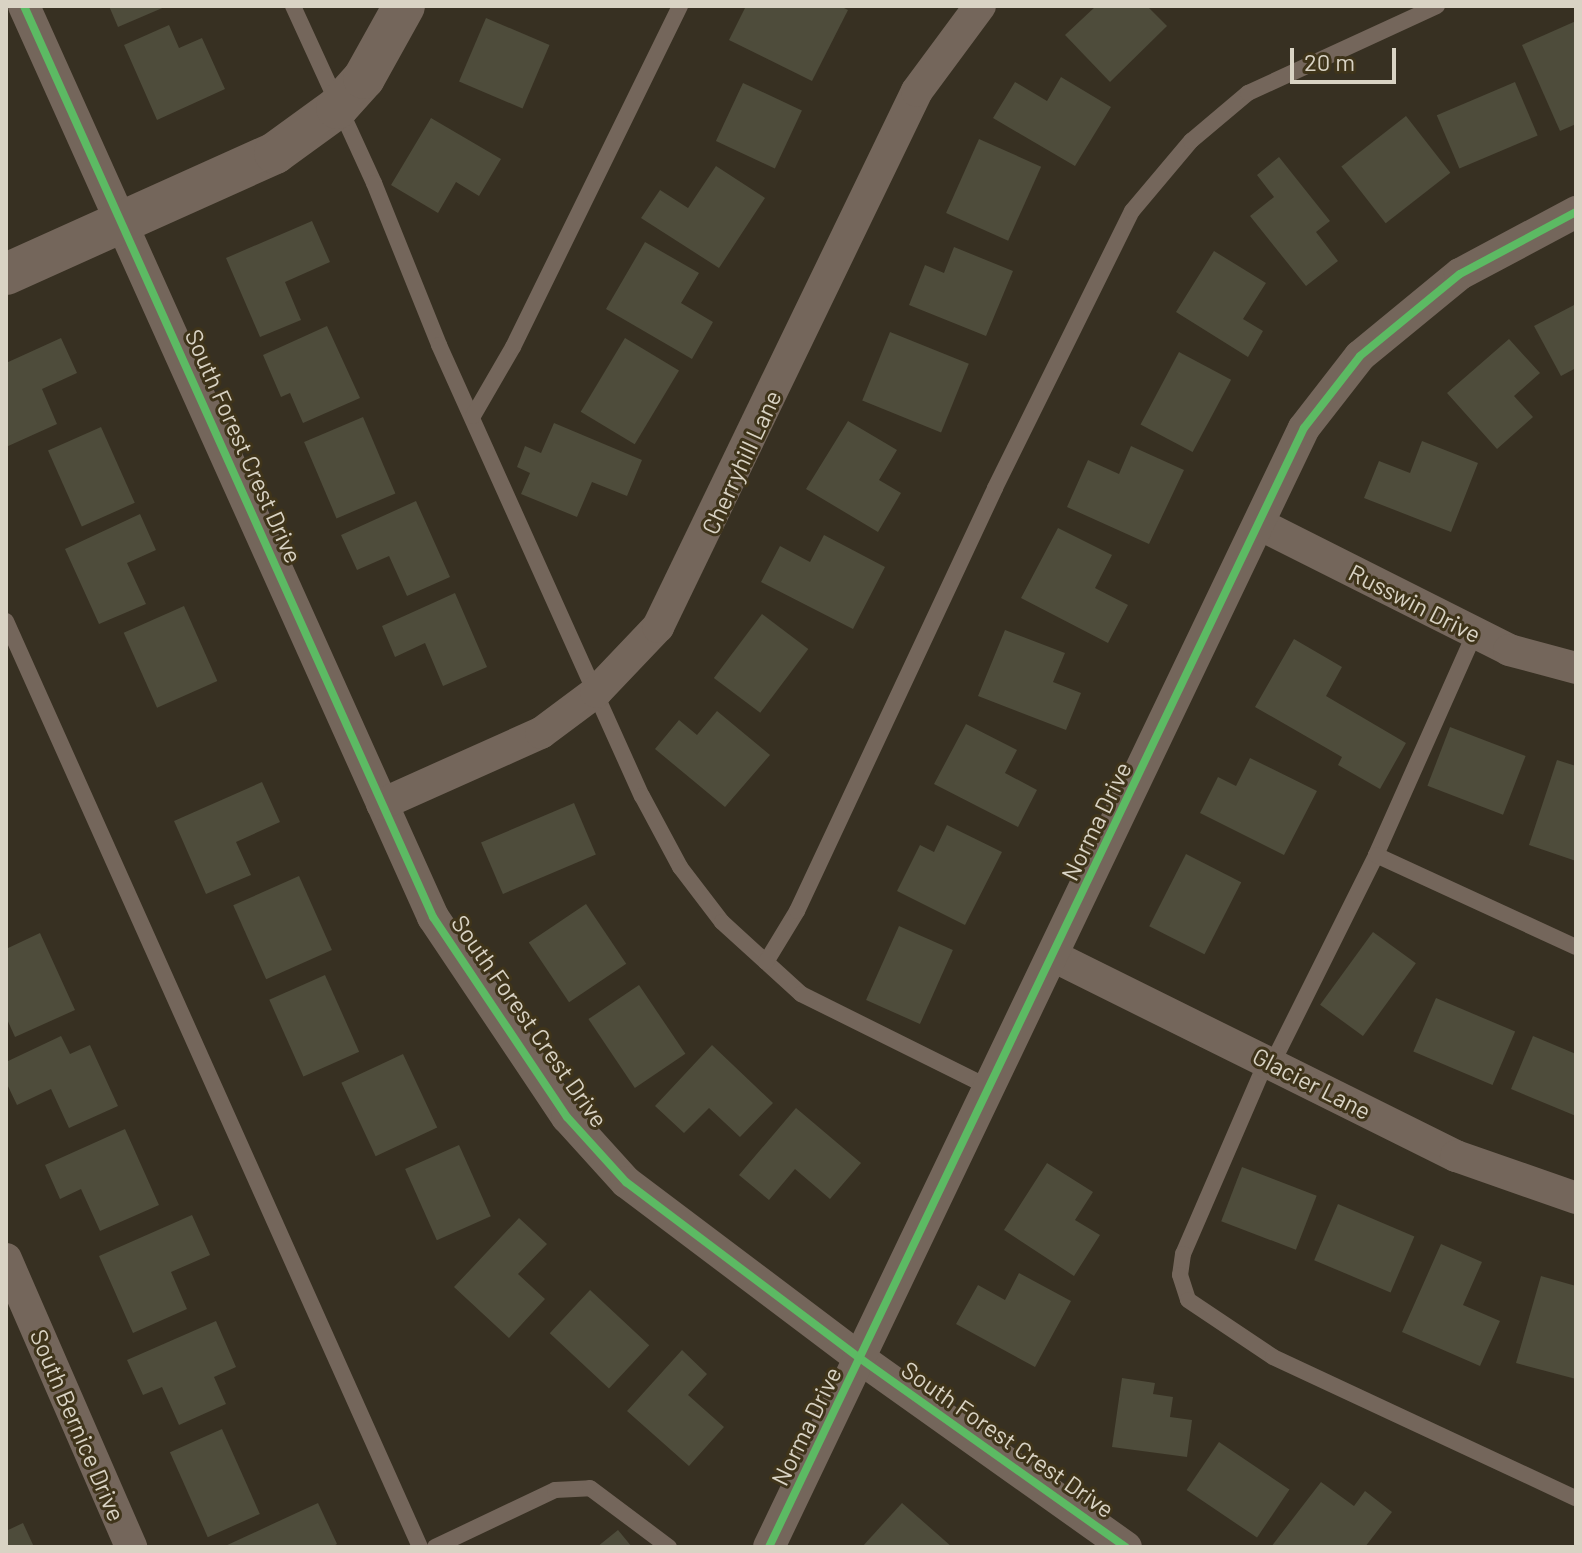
<!DOCTYPE html>
<style>
body{margin:0}
#map{position:relative;width:1582px;height:1553px;overflow:hidden;background:#373022;font-family:Barlow,sans-serif}
div>[style]{position:absolute}
[style*='--x']{left:calc(var(--x)*1px);top:calc(var(--y)*1px);width:calc(var(--w)*1px);rotate:calc(var(--a)*1deg)}
.building>*{inset:0;background:#4e4c3b;transform-origin:0 0}
.service>*{height:16px;margin:-8px;padding:0 8px;transform-origin:8px;border-radius:8px;background:#74665b}
.minor>*{height:32px;margin:-16px;padding:0 16px;transform-origin:16px;border-radius:16px;background:#74665b}
.tertiary>*{height:42px;margin:-21px;padding:0 21px;transform-origin:21px;border-radius:21px;background:#74665b}
.cycleway>*{height:8px;margin:-4px;padding:0 4px;transform-origin:4px;border-radius:4px;background:#5cba63}
span{translate:-50% -50%;white-space:nowrap;text-align:center;line-height:1.15;-webkit-text-stroke:6px #3f341a;paint-order:stroke}
.street-label{font-size:24px;color:#d9d3c4}
.frame{position:absolute;inset:0;border:8px solid #d9d3c4;pointer-events:none}
.scale{position:absolute;left:1290px;top:48px;width:106px;height:36px;box-sizing:border-box;border:4px solid #d9d3c4;border-top:0;padding-left:10px;font-size:24px;line-height:28px;white-space:nowrap;color:#d9d3c4;-webkit-text-stroke:6px #3f341a;paint-order:stroke}
</style>
<div id="map">
<div class="building">
<div style="clip-path:polygon(109px 6px,167px 6px,118px 27px)"></div>
<div style="clip-path:polygon(746px 6px,840px 6px,848px 10px,812px 81px,729px 40px)"></div>
<div style="clip-path:polygon(1096px 6px,1147px 6px,1167px 26px,1110px 82px,1065px 35px)"></div>
<div style="left:486px;top:18px;width:69px;height:69px;rotate:23deg"></div>
<div style="clip-path:polygon(1576px 21px,1576px 124px,1560px 131px,1522px 45px)"></div>
<div style="clip-path:polygon(169px 25px,179px 48px,202px 38px,225px 89px,157px 120px,124px 45px)"></div>
<div style="clip-path:polygon(1061px 77px,1111px 107px,1075px 166px,993px 118px,1015px 82px,1047px 101px)"></div>
<div style="left:1515px;top:82px;width:58px;height:85px;rotate:67deg"></div>
<div style="left:743px;top:83px;width:65px;height:64px;rotate:25deg"></div>
<div style="left:1406px;top:116px;width:72px;height:82px;rotate:52deg"></div>
<div style="clip-path:polygon(431px 118px,501px 159px,479px 196px,456px 182px,438px 213px,391px 185px)"></div>
<div style="left:979px;top:139px;width:68px;height:81px;rotate:24deg"></div>
<div style="clip-path:polygon(1279px 157px,1330px 221px,1316px 232px,1338px 261px,1306px 286px,1250px 216px,1274px 197px,1257px 175px)"></div>
<div style="clip-path:polygon(716px 166px,765px 198px,719px 268px,641px 218px,660px 190px,688px 208px)"></div>
<div style="clip-path:polygon(312px 221px,330px 262px,285px 282px,301px 320px,260px 337px,226px 258px)"></div>
<div style="clip-path:polygon(645px 242px,699px 273px,681px 303px,713px 322px,692px 359px,606px 309px)"></div>
<div style="clip-path:polygon(954px 247px,1013px 271px,986px 336px,909px 305px,925px 265px,944px 273px)"></div>
<div style="clip-path:polygon(1214px 251px,1266px 283px,1243px 319px,1263px 331px,1248px 357px,1176px 312px)"></div>
<div style="clip-path:polygon(1576px 304px,1576px 368px,1561px 376px,1534px 326px)"></div>
<div style="clip-path:polygon(327px 326px,360px 398px,303px 423px,290px 393px,281px 397px,263px 355px)"></div>
<div style="left:890px;top:332px;width:85px;height:74px;rotate:22deg"></div>
<div style="clip-path:polygon(61px 338px,77px 373px,42px 389px,57px 424px,6px 447px,6px 363px)"></div>
<div style="left:625px;top:338px;width:63px;height:86px;rotate:31deg"></div>
<div style="clip-path:polygon(1509px 339px,1540px 373px,1514px 396px,1533px 417px,1497px 449px,1447px 393px)"></div>
<div style="left:1179px;top:352px;width:59px;height:82px;rotate:28deg"></div>
<div style="left:363px;top:417px;width:83px;height:64px;rotate:67deg"></div>
<div style="clip-path:polygon(848px 421px,897px 450px,879px 480px,901px 493px,878px 532px,806px 489px)"></div>
<div style="clip-path:polygon(554px 423px,642px 460px,627px 496px,592px 482px,577px 517px,521px 494px,530px 473px,517px 467px,525px 446px,541px 453px)"></div>
<div style="left:101px;top:427px;width:83px;height:58px;rotate:66deg"></div>
<div style="clip-path:polygon(1422px 441px,1478px 463px,1451px 532px,1364px 498px,1379px 461px,1410px 473px)"></div>
<div style="clip-path:polygon(1131px 446px,1184px 470px,1149px 544px,1067px 507px,1088px 460px,1119px 474px)"></div>
<div style="clip-path:polygon(416px 501px,450px 577px,407px 596px,389px 556px,357px 570px,341px 535px)"></div>
<div style="clip-path:polygon(140px 514px,156px 550px,127px 563px,146px 604px,99px 624px,65px 549px)"></div>
<div style="clip-path:polygon(1058px 528px,1112px 555px,1095px 588px,1128px 605px,1108px 643px,1021px 598px)"></div>
<div style="clip-path:polygon(824px 535px,885px 567px,853px 629px,761px 582px,780px 546px,810px 562px)"></div>
<div style="clip-path:polygon(455px 593px,487px 667px,443px 686px,425px 643px,395px 657px,382px 626px)"></div>
<div style="left:184px;top:606px;width:82px;height:66px;rotate:66deg"></div>
<div style="left:762px;top:614px;width:58px;height:80px;rotate:37deg"></div>
<div style="clip-path:polygon(1005px 630px,1065px 653px,1053px 682px,1081px 693px,1066px 730px,978px 696px)"></div>
<div style="clip-path:polygon(1294px 639px,1342px 667px,1326px 696px,1406px 743px,1380px 789px,1338px 765px,1342px 757px,1255px 707px)"></div>
<div style="clip-path:polygon(717px 711px,770px 755px,725px 807px,655px 749px,679px 720px,697px 735px)"></div>
<div style="clip-path:polygon(966px 724px,1017px 750px,1005px 773px,1037px 790px,1018px 827px,934px 784px)"></div>
<div style="left:1450px;top:727px;width:81px;height:63px;rotate:21deg"></div>
<div style="clip-path:polygon(1250px 758px,1317px 791px,1284px 855px,1200px 813px,1218px 777px,1236px 786px)"></div>
<div style="clip-path:polygon(1557px 760px,1576px 766px,1576px 861px,1529px 845px)"></div>
<div style="clip-path:polygon(262px 782px,280px 822px,236px 842px,251px 875px,206px 894px,174px 821px)"></div>
<div style="left:574px;top:803px;width:56px;height:101px;rotate:67deg"></div>
<div style="clip-path:polygon(947px 825px,1002px 852px,965px 925px,897px 891px,920px 845px,934px 852px)"></div>
<div style="left:1186px;top:854px;width:62px;height:81px;rotate:27deg"></div>
<div style="left:299px;top:876px;width:81px;height:72px;rotate:66deg"></div>
<div style="left:586px;top:904px;width:72px;height:69px;rotate:56deg"></div>
<div style="left:899px;top:926px;width:59px;height:81px;rotate:24deg"></div>
<div style="left:1373px;top:932px;width:53px;height:90px;rotate:36deg"></div>
<div style="clip-path:polygon(40px 933px,75px 1010px,15px 1037px,6px 1017px,6px 949px)"></div>
<div style="left:325px;top:975px;width:84px;height:61px;rotate:66deg"></div>
<div style="left:639px;top:985px;width:83px;height:61px;rotate:56deg"></div>
<div style="left:1436px;top:998px;width:86px;height:58px;rotate:23deg"></div>
<div style="clip-path:polygon(61px 1036px,70px 1054px,90px 1045px,118px 1106px,69px 1128px,51px 1089px,17px 1105px,6px 1082px,6px 1062px)"></div>
<div style="clip-path:polygon(1533px 1036px,1576px 1054px,1576px 1116px,1511px 1089px)"></div>
<div style="clip-path:polygon(712px 1045px,773px 1103px,740px 1137px,709px 1108px,684px 1133px,655px 1106px)"></div>
<div style="left:403px;top:1054px;width:81px;height:68px;rotate:65deg"></div>
<div style="clip-path:polygon(796px 1108px,861px 1163px,830px 1199px,795px 1169px,769px 1200px,739px 1175px)"></div>
<div style="clip-path:polygon(125px 1129px,159px 1205px,100px 1231px,81px 1189px,60px 1199px,45px 1165px)"></div>
<div style="left:459px;top:1145px;width:78px;height:59px;rotate:66deg"></div>
<div style="clip-path:polygon(1047px 1163px,1093px 1192px,1075px 1220px,1100px 1235px,1074px 1276px,1004px 1230px)"></div>
<div style="left:1242px;top:1167px;width:80px;height:58px;rotate:21deg"></div>
<div style="left:1338px;top:1204px;width:83px;height:61px;rotate:23deg"></div>
<div style="clip-path:polygon(192px 1215px,210px 1255px,171px 1272px,187px 1309px,133px 1333px,99px 1256px)"></div>
<div style="clip-path:polygon(519px 1218px,547px 1244px,518px 1274px,545px 1299px,509px 1338px,454px 1287px)"></div>
<div style="clip-path:polygon(1441px 1244px,1482px 1262px,1463px 1305px,1500px 1321px,1480px 1366px,1402px 1332px)"></div>
<div style="clip-path:polygon(1019px 1273px,1071px 1301px,1035px 1367px,956px 1324px,978px 1285px,1005px 1300px)"></div>
<div style="clip-path:polygon(1541px 1276px,1576px 1286px,1576px 1379px,1516px 1363px)"></div>
<div style="left:590px;top:1290px;width:81px;height:59px;rotate:43deg"></div>
<div style="clip-path:polygon(216px 1321px,236px 1367px,214px 1377px,226px 1404px,179px 1425px,162px 1387px,143px 1395px,127px 1360px)"></div>
<div style="clip-path:polygon(682px 1350px,707px 1374px,688px 1395px,724px 1427px,689px 1466px,627px 1411px)"></div>
<div style="clip-path:polygon(1122px 1378px,1155px 1383px,1153px 1394px,1173px 1397px,1170px 1417px,1192px 1420px,1187px 1457px,1112px 1447px)"></div>
<div style="left:222px;top:1429px;width:93px;height:57px;rotate:66deg"></div>
<div style="left:1219px;top:1442px;width:85px;height:58px;rotate:34deg"></div>
<div style="clip-path:polygon(1321px 1482px,1354px 1506px,1365px 1491px,1392px 1512px,1365px 1547px,1271px 1547px)"></div>
<div style="clip-path:polygon(318px 1503px,337px 1544px,332px 1547px,223px 1547px)"></div>
<div style="clip-path:polygon(902px 1503px,952px 1547px,862px 1547px)"></div>
<div style="clip-path:polygon(23px 1523px,34px 1547px,6px 1547px,6px 1531px)"></div>
<div style="clip-path:polygon(618px 1530px,632px 1547px,597px 1547px)"></div>
</div>
<div class="service">
<div style="--x:293;--y:6;--w:195;--a:65.4"></div>
<div style="--x:374;--y:183;--w:175;--a:68.1"></div>
<div style="--x:439;--y:345;--w:495;--a:65.8"></div>
<div style="--x:642;--y:796;--w:81;--a:61.8"></div>
<div style="--x:680;--y:867;--w:69;--a:52.6"></div>
<div style="--x:722;--y:922;--w:107;--a:42.3"></div>
<div style="--x:801;--y:994;--w:211;--a:26.4"></div>
<div style="--x:473;--y:416;--w:80;--a:-59.9"></div>
<div style="--x:513;--y:347;--w:380;--a:-63.9"></div>
<div style="--x:6;--y:621;--w:1014;--a:65.91"></div>
<div style="--x:1376;--y:855;--w:243;--a:-66"></div>
<div style="--x:766;--y:962;--w:60;--a:-58.7"></div>
<div style="--x:797;--y:911;--w:467;--a:-64.9"></div>
<div style="--x:995;--y:488;--w:309;--a:-63.7"></div>
<div style="--x:1132;--y:211;--w:92;--a:-49.9"></div>
<div style="--x:1191;--y:141;--w:75;--a:-40.1"></div>
<div style="--x:1248;--y:93;--w:208;--a:-24.7"></div>
<div style="--x:1267;--y:1060;--w:211;--a:113.4"></div>
<div style="--x:1183;--y:1254;--w:21;--a:98"></div>
<div style="--x:1180;--y:1275;--w:26;--a:72"></div>
<div style="--x:1188;--y:1300;--w:102;--a:33.8"></div>
<div style="--x:1273;--y:1357;--w:334;--a:25"></div>
<div style="--x:1272;--y:1064;--w:233;--a:-63.5"></div>
<div style="--x:1376;--y:855;--w:220;--a:24.7"></div>
<div style="--x:435;--y:1547;--w:133;--a:-25.4"></div>
<div style="--x:555;--y:1490;--w:35;--a:-3"></div>
<div style="--x:590;--y:1488;--w:99;--a:36.8"></div>
</div>
<div class="minor">
<div style="--x:24;--y:6;--w:999;--a:65.82"></div>
<div style="--x:433;--y:917;--w:241;--a:56.2"></div>
<div style="--x:567;--y:1117;--w:88;--a:47.8"></div>
<div style="--x:626;--y:1182;--w:294;--a:37"></div>
<div style="--x:861;--y:1359;--w:325;--a:35.4"></div>
<div style="--x:1259;--y:524;--w:280;--a:26.7"></div>
<div style="--x:1509;--y:650;--w:69;--a:15"></div>
<div style="--x:382;--y:804;--w:174;--a:-24.1"></div>
<div style="--x:541;--y:733;--w:69;--a:-36.7"></div>
<div style="--x:596;--y:692;--w:90;--a:-46.4"></div>
<div style="--x:658;--y:627;--w:595;--a:-64.21"></div>
<div style="--x:917;--y:91;--w:106;--a:-53.5"></div>
<div style="--x:1053;--y:956;--w:450;--a:26.4"></div>
<div style="--x:1456;--y:1156;--w:127;--a:19.3"></div>
<div style="--x:6;--y:1259;--w:314;--a:66.5"></div>
<div style="--x:769;--y:1547;--w:1240;--a:-64.45"></div>
<div style="--x:1304;--y:428;--w:91;--a:-52.1"></div>
<div style="--x:1360;--y:356;--w:129;--a:-39.4"></div>
<div style="--x:1460;--y:274;--w:132;--a:-28.1"></div>
</div>
<div class="tertiary">
<div style="--x:6;--y:274;--w:295;--a:-24.2"></div>
<div style="--x:275;--y:153;--w:77;--a:-36"></div>
<div style="--x:337;--y:108;--w:40;--a:-48"></div>
<div style="--x:364;--y:78;--w:82;--a:-60.9"></div>
</div>
<div class="cycleway">
<div style="--x:24;--y:6;--w:999;--a:65.82"></div>
<div style="--x:433;--y:917;--w:241;--a:56.2"></div>
<div style="--x:567;--y:1117;--w:88;--a:47.8"></div>
<div style="--x:626;--y:1182;--w:294;--a:37"></div>
<div style="--x:861;--y:1359;--w:325;--a:35.4"></div>
<div style="--x:769;--y:1547;--w:1240;--a:-64.45"></div>
<div style="--x:1304;--y:428;--w:91;--a:-52.1"></div>
<div style="--x:1360;--y:356;--w:129;--a:-39.4"></div>
<div style="--x:1460;--y:274;--w:132;--a:-28.1"></div>
</div>
<div class="street-label">
<span style="left:244px;top:446px;rotate:66deg">South Forest Crest Drive</span>
<span style="left:741px;top:462px;rotate:-65deg">Cherryhill Lane</span>
<span style="left:1415px;top:603px;rotate:27deg">Russwin Drive</span>
<span style="left:1096px;top:821px;rotate:-64deg">Norma Drive</span>
<span style="left:530px;top:1021px;rotate:55deg">South Forest Crest Drive</span>
<span style="left:1312px;top:1083px;rotate:27deg">Glacier Lane</span>
<span style="left:78px;top:1425px;rotate:67deg">South Bernice Drive</span>
<span style="left:806px;top:1426px;rotate:-64deg">Norma Drive</span>
<span style="left:1008px;top:1439px;rotate:35deg">South Forest Crest Drive</span>
</div>
<div class="frame"></div>
<div class="scale">20 m</div>
</div>
